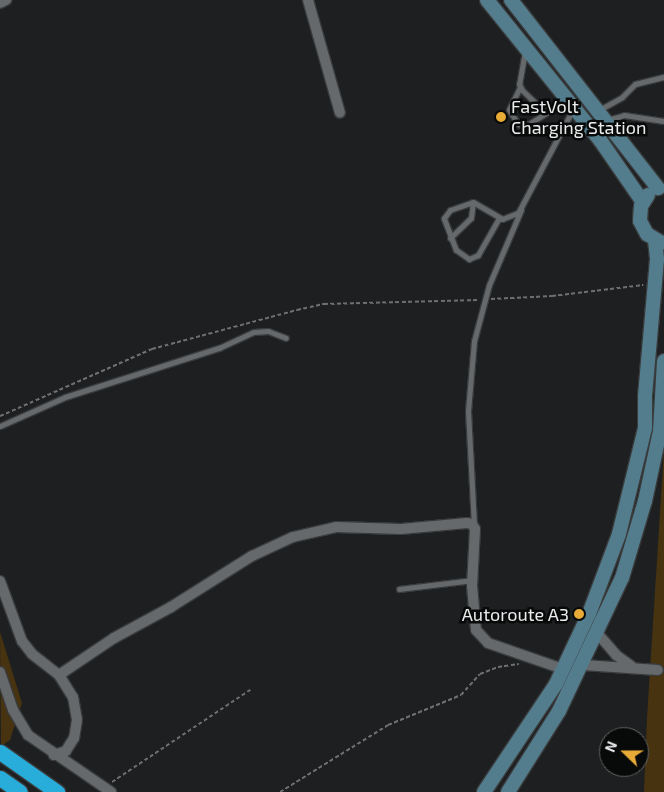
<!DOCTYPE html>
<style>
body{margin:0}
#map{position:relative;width:664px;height:792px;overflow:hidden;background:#1d1f20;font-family:"Exo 2",sans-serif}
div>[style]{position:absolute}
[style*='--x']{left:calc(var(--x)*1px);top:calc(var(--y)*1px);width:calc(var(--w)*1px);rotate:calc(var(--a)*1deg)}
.green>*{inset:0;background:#473310}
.path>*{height:2px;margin-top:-1px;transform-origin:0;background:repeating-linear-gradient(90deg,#6d6f70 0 4px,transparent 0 6.5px)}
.roads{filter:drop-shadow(1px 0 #393b3c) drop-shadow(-1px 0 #393b3c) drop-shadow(0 1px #393b3c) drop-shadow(0 -1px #393b3c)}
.service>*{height:5px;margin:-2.5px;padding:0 2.5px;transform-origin:2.5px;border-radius:2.5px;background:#66696b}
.minor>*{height:10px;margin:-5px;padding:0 5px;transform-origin:5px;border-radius:5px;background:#66696b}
.secondary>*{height:14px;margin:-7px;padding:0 7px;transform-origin:7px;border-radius:7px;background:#537d8d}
.motorway>*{height:15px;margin:-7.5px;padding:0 7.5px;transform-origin:7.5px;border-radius:7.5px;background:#28addb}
.dots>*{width:14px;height:14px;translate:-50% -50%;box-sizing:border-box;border:2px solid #080909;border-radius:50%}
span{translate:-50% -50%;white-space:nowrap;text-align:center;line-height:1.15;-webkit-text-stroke:5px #080909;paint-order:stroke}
.poi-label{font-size:18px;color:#eaeced}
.left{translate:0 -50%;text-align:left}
.right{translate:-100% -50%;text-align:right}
.north{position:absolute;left:599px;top:727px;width:50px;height:50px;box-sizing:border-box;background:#080909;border:1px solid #626464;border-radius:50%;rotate:292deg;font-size:14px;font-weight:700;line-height:20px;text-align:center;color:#eaeced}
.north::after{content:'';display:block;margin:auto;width:18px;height:22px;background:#e8ab37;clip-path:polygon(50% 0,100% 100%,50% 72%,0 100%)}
</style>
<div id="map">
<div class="green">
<div style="clip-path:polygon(664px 449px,664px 792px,644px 792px,647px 718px)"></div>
<div style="clip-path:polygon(0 632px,22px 703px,10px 740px,1px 746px)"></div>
</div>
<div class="path">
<div style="--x:491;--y:299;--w:61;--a:-2.8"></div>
<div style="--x:552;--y:296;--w:92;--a:-6.9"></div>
<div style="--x:0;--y:416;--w:166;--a:-23.8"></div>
<div style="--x:152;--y:349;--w:150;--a:-15.1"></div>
<div style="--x:297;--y:310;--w:28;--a:-13"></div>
<div style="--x:324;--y:304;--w:155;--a:-1.5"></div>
<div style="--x:112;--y:782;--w:169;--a:-33.7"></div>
<div style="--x:280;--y:792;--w:127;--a:-31.8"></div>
<div style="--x:388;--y:725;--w:79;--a:-22.3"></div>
<div style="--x:461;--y:695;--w:28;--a:-48"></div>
<div style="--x:480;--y:674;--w:19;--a:-21"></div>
<div style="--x:498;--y:667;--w:21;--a:-8"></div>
</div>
<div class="roads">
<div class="service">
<div style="--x:525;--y:51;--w:34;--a:100"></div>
<div style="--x:519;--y:84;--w:7;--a:63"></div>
<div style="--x:522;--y:90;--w:30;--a:44"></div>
<div style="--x:544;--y:111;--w:27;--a:-13"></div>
<div style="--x:520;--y:87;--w:25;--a:116"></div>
<div style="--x:509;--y:110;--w:17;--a:57"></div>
<div style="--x:518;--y:124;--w:9;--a:6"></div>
<div style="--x:527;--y:125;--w:25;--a:-32"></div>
<div style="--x:599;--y:110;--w:26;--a:-29"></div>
<div style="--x:622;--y:97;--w:18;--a:-45"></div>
<div style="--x:635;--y:84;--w:30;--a:-14"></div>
<div style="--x:607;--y:120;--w:18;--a:-16"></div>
<div style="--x:624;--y:115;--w:40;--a:8.5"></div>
<div style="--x:499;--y:218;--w:43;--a:119.6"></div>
<div style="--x:478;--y:255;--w:10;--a:156"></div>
<div style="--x:469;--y:259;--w:16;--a:-145"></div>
<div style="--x:456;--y:250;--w:34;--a:-111"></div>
<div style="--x:444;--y:218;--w:10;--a:-53"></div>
<div style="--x:450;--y:210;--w:24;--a:-19"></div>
<div style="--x:473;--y:202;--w:34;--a:30"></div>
<div style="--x:502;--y:219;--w:17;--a:-21"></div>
<div style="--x:518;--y:213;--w:118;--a:-62.1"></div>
<div style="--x:450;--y:238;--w:29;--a:-44"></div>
<div style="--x:471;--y:218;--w:16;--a:-83"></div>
<div style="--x:0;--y:426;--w:71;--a:-24"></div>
<div style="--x:65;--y:397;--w:162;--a:-17.7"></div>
<div style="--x:219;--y:348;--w:38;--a:-25"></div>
<div style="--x:254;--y:332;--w:14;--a:-4"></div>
<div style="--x:268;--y:331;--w:19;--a:21"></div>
<div style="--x:474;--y:525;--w:114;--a:-93"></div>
<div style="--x:468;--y:411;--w:70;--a:-85.1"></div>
<div style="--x:474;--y:341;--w:58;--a:-75"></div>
<div style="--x:489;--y:285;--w:82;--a:-66.9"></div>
<div style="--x:399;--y:589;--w:74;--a:-7"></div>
</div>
<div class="minor">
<div style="--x:308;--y:0;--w:117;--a:74.2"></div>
<div style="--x:0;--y:3;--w:7;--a:-27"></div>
<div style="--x:0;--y:581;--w:64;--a:69.9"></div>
<div style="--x:22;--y:641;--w:16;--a:52"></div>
<div style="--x:32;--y:654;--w:34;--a:38"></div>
<div style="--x:59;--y:675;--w:26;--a:58"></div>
<div style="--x:73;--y:697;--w:23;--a:80"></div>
<div style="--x:77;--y:720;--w:18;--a:99"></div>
<div style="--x:74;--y:738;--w:15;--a:122"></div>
<div style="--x:66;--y:751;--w:13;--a:162"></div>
<div style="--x:598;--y:634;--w:28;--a:49"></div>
<div style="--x:616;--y:655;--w:19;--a:36"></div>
<div style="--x:583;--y:665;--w:75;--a:3.8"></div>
<div style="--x:0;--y:672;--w:40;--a:71.1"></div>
<div style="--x:13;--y:710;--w:29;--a:59"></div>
<div style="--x:28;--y:735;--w:101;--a:34.5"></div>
<div style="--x:59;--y:675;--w:66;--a:-33.9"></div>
<div style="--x:114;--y:638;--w:65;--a:-28.5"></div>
<div style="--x:171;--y:607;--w:96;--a:-32.2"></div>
<div style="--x:252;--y:556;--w:45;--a:-24.9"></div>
<div style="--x:293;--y:537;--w:44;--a:-13.1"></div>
<div style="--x:336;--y:527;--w:65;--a:1.8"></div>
<div style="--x:401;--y:529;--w:66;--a:-5.2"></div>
<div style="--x:467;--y:523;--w:5;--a:11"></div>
<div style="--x:472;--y:524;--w:6;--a:59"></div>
<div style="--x:475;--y:529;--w:57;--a:93"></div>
<div style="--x:472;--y:586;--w:44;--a:84.8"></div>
<div style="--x:476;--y:630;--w:18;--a:47"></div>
<div style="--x:488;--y:643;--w:79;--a:19.1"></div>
</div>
<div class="secondary">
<div style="--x:487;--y:0;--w:180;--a:51.1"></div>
<div style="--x:600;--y:140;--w:75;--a:55.3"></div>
<div style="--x:511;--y:0;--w:239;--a:52"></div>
<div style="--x:648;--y:195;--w:13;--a:122"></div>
<div style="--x:641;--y:206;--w:15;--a:94"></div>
<div style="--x:640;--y:221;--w:15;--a:62"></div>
<div style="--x:647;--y:234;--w:17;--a:31"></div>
<div style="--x:484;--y:792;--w:130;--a:-56.3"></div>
<div style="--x:556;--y:684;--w:77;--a:-64.8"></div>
<div style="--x:589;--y:614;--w:85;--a:-69.4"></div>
<div style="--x:619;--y:534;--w:109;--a:-76.2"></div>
<div style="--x:645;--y:428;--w:32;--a:-90"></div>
<div style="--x:645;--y:396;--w:138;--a:-85"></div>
<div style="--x:657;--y:259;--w:19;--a:-96"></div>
<div style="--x:508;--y:792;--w:96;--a:-57.8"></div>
<div style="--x:559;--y:711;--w:147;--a:-64.7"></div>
<div style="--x:622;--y:578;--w:80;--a:-73.4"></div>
<div style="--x:645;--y:501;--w:72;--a:-77.9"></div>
<div style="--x:660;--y:431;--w:70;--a:-86.7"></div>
</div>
<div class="motorway">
<div style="--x:0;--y:752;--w:70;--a:35.1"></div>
<div style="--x:0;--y:778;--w:24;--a:35"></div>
</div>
</div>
<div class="dots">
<div style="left:501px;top:117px;background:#e8ab37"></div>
<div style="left:579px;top:614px;background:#e8ab37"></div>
</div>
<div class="poi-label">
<span class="left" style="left:511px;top:117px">FastVolt<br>Charging Station</span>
<span class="right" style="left:569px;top:614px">Autoroute A3</span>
</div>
<div class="north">N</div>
</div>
